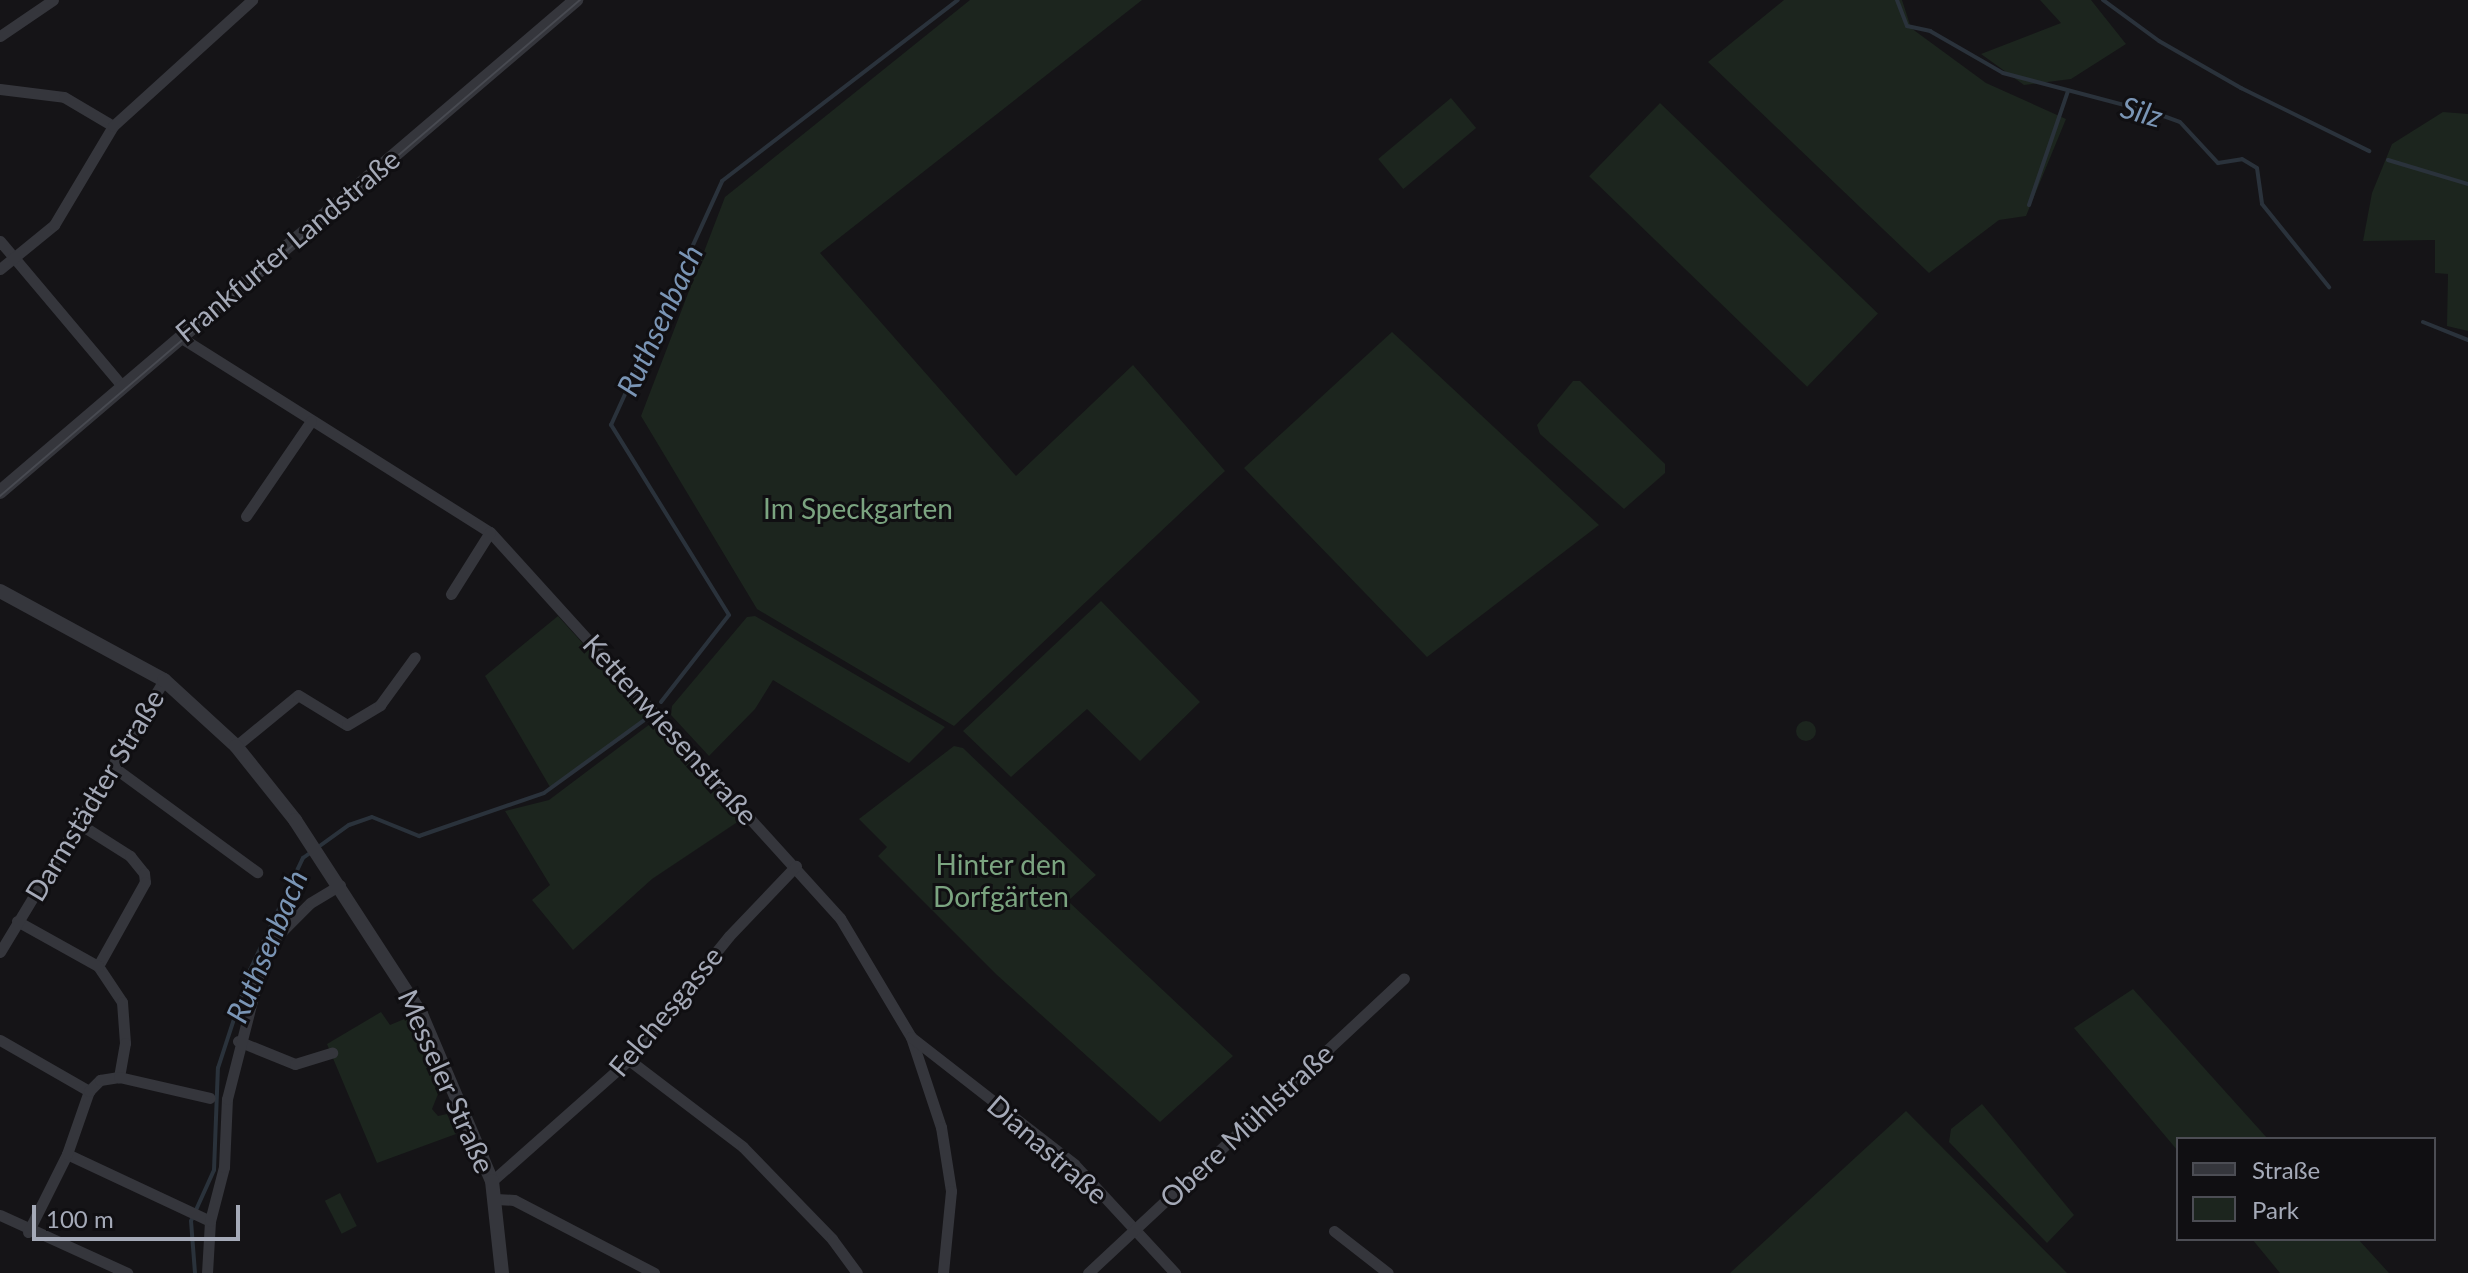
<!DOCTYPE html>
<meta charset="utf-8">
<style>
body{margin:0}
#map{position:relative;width:2468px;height:1273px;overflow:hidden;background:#151417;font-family:Lato,sans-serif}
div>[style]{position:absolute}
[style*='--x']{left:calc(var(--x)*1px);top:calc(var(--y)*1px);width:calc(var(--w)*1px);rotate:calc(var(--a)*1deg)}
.green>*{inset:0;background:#1c251e;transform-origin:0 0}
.round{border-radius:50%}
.stream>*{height:4px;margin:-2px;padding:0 2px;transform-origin:2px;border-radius:2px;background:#2a323b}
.minor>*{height:11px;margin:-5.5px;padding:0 5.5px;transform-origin:5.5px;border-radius:5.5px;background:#35363c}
.tertiary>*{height:14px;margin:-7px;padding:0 7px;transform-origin:7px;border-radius:7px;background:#35363c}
.tram>*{height:2px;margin:-1px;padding:0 1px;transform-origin:1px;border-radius:1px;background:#484a51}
span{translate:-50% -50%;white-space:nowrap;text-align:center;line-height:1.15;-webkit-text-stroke:6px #100f12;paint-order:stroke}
.street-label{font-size:28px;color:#a5aab8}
.park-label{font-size:28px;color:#7ba480}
.water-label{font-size:30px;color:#7a95b5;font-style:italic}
.legend{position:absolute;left:2176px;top:1137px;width:260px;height:104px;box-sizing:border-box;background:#100f12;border:2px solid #4c4d54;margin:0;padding:10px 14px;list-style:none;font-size:24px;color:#a5aab8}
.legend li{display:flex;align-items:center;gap:16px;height:40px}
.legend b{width:40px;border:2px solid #4c4d54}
.scale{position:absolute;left:32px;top:1205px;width:208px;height:36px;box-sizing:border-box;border:4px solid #a5aab8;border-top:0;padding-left:10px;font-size:24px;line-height:28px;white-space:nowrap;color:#a5aab8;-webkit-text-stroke:6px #100f12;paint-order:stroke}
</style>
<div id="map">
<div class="green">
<div style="clip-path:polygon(970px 0,1142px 0,820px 253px,1016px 476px,1133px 365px,1225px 471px,954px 726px,757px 609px,641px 416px,725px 197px)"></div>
<div style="clip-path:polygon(1784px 0,1902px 0,1911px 28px,1986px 83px,2066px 119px,2026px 216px,1999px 220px,1929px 273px,1708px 62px)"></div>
<div style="clip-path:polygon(2040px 0,2091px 0,2126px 44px,2071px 79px,2024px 85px,1981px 54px,2061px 23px)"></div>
<div style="left:1451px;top:98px;width:39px;height:95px;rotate:50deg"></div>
<div style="left:1660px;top:103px;width:303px;height:102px;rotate:44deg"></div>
<div style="clip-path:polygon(2443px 112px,2468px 114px,2468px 331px,2447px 326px,2448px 274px,2435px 273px,2435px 240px,2363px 241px,2372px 193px,2392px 144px)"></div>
<div style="clip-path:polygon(1392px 332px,1599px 525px,1427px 657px,1244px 468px)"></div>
<div style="clip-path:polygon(1573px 381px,1580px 381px,1665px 464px,1665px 473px,1624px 509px,1540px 434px,1537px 425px)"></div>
<div style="clip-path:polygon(1101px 601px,1200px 702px,1140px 761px,1087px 709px,1011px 777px,963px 731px)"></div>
<div style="clip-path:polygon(558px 616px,647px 714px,629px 734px,550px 787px,485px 676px)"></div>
<div style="clip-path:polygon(755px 616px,945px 727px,909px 763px,773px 680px,755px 709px,709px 756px,671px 715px,672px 706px,747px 617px)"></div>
<div class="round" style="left:1796px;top:721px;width:20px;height:20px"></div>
<div style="clip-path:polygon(654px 721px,742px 819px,652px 879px,573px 950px,532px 900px,550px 885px,505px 811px,549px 800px)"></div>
<div style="clip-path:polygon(954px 746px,963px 748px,1096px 875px,1068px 901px,1233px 1056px,1160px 1122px,997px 975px,878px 856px,887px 847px,859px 819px)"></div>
<div style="clip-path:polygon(2133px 989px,2268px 1139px,2178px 1139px,2178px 1151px,2074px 1028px)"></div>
<div style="clip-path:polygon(381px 1012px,390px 1025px,414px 1015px,438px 1094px,432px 1109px,438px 1116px,447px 1114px,456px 1134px,377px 1163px,327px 1044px)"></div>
<div style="clip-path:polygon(1982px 1104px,2074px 1215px,2047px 1243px,1949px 1142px,1951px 1129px)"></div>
<div style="clip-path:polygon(1906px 1111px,2067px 1273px,1730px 1273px)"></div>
<div style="left:340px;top:1193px;width:37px;height:17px;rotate:63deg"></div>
<div style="clip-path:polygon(2252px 1239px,2358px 1239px,2389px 1273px,2280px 1273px)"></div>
</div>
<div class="stream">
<div style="--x:1897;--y:0;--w:28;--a:69"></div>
<div style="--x:1907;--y:26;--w:24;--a:12"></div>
<div style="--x:1930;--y:31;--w:84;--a:29.9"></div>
<div style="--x:2003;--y:73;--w:160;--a:14.8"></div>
<div style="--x:2158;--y:114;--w:23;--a:20"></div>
<div style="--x:2180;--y:122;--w:56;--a:47.2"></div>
<div style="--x:2218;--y:163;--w:24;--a:-9"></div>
<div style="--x:2242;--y:159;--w:17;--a:31"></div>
<div style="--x:2257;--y:168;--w:36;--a:82"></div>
<div style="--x:2262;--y:204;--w:107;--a:51.1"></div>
<div style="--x:2103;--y:0;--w:69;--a:36.2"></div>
<div style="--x:2159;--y:41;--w:95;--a:29.8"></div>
<div style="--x:2241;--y:88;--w:143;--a:26.2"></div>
<div style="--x:2388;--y:160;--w:84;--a:16.7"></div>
<div style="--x:2029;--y:205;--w:120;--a:-71.1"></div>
<div style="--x:2423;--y:322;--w:48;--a:21.8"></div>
<div style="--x:661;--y:702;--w:110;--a:-52"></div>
<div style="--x:729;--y:615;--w:224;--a:-121.8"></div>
<div style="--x:611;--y:425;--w:268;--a:-65.5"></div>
<div style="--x:722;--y:181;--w:297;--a:-37.5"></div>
<div style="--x:195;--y:1273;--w:52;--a:-94.4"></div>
<div style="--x:191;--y:1221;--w:56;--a:-65.7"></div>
<div style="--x:214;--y:1170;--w:102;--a:-87.8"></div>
<div style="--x:218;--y:1068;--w:103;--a:-71.9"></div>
<div style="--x:250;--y:970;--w:124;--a:-64.7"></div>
<div style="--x:303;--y:858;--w:57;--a:-35.7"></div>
<div style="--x:349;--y:825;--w:24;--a:-19"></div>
<div style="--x:372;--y:817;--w:51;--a:22"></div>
<div style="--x:419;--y:836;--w:132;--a:-19"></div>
<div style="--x:544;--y:793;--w:126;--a:-36"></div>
</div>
<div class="minor">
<div style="--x:0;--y:36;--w:64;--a:-34.2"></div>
<div style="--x:0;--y:89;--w:64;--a:7.1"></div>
<div style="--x:64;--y:97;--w:57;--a:30.6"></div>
<div style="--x:0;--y:241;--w:189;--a:49.9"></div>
<div style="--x:0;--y:269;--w:70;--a:-39.2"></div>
<div style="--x:54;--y:225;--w:115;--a:-59.2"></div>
<div style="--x:113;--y:126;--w:188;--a:-42.2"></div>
<div style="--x:180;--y:337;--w:366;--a:32.2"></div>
<div style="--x:490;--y:532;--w:521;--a:47.8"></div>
<div style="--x:840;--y:918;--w:139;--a:59.2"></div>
<div style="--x:911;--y:1037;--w:95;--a:71.6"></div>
<div style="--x:941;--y:1127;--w:65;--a:81.1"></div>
<div style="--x:951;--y:1191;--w:82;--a:95.6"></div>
<div style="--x:246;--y:516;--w:115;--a:-55.6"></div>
<div style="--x:451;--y:594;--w:73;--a:-57.8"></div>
<div style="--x:236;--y:746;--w:80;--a:-39.4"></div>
<div style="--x:298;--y:695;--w:57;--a:31.5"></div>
<div style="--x:347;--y:725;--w:39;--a:-31"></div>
<div style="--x:380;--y:705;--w:59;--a:-53.9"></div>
<div style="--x:112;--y:766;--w:180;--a:36.2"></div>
<div style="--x:78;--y:823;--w:62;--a:32.4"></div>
<div style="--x:130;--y:856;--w:22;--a:51"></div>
<div style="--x:144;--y:873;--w:9;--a:84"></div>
<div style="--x:145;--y:882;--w:96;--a:119.2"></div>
<div style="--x:98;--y:966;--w:43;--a:56.3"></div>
<div style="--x:122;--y:1002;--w:41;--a:85.8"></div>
<div style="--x:125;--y:1043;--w:35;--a:100"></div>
<div style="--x:17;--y:921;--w:93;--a:29.1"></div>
<div style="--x:0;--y:952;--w:318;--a:-58.9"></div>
<div style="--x:911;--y:1037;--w:207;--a:37.9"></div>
<div style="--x:1074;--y:1164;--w:149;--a:47.2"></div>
<div style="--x:0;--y:1040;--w:103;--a:29.8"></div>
<div style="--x:238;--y:1041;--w:61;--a:22"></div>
<div style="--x:295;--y:1064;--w:39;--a:-17"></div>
<div style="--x:629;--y:1060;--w:143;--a:37.3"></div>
<div style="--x:743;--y:1147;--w:128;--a:45.9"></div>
<div style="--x:832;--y:1239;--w:42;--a:53.7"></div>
<div style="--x:67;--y:1154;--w:158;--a:25.1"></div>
<div style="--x:492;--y:1181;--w:183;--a:-41.5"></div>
<div style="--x:629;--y:1060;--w:159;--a:-51.1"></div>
<div style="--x:729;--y:936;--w:97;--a:-46.3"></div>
<div style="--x:496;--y:1199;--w:18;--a:3"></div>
<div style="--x:514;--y:1200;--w:158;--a:27.5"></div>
<div style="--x:0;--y:1215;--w:140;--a:24.5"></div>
<div style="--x:1334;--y:1231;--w:68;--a:37.9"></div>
<div style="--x:28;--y:1232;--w:87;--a:-63.4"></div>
<div style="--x:67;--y:1154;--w:67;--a:-70.8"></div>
<div style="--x:89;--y:1091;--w:16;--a:-45"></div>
<div style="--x:100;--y:1080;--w:19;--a:-9"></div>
<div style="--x:119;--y:1077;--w:93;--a:13"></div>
<div style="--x:207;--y:1273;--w:52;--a:-86.7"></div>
<div style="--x:210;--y:1221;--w:56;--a:-75.5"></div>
<div style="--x:224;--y:1167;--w:68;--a:-87.5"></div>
<div style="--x:227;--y:1099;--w:137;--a:-75.7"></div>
<div style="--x:261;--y:966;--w:31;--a:-63"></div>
<div style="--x:275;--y:938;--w:49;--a:-45"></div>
<div style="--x:310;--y:903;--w:35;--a:-31"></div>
<div style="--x:1088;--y:1273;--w:432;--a:-43"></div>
</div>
<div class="tertiary">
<div style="--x:0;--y:492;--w:758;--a:-40.5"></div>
<div style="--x:0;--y:591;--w:187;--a:28.5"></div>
<div style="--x:164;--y:680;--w:98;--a:42.5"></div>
<div style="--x:236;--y:746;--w:95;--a:51.4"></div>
<div style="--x:295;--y:820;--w:231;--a:57"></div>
<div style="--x:421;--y:1014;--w:181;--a:67"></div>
<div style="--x:492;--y:1181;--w:93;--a:83.8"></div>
</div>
<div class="tram">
<div style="--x:0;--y:496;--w:763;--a:-40.54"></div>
</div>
<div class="street-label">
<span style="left:287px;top:245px;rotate:-40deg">Frankfurter Landstraße</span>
<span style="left:671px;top:729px;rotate:48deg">Kettenwiesenstraße</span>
<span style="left:94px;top:795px;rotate:-59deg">Darmstädter Straße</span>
<span style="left:665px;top:1011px;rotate:-50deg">Felchesgasse</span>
<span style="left:447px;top:1081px;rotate:66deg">Messeler Straße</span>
<span style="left:1246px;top:1125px;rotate:-43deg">Obere Mühlstraße</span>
<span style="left:1048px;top:1149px;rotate:41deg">Dianastraße</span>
</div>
<div class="park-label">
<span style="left:858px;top:508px">Im Speckgarten</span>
<span style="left:1001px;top:880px">Hinter den<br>Dorfgärten</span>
</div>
<div class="water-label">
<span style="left:2142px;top:111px;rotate:16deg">Silz</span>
<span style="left:659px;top:320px;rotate:-65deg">Ruthsenbach</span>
<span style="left:266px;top:946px;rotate:-67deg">Ruthsenbach</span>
</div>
<ul class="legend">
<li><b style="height:10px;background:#35363c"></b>Straße</li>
<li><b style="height:22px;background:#1c251e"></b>Park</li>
</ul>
<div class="scale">100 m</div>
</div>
